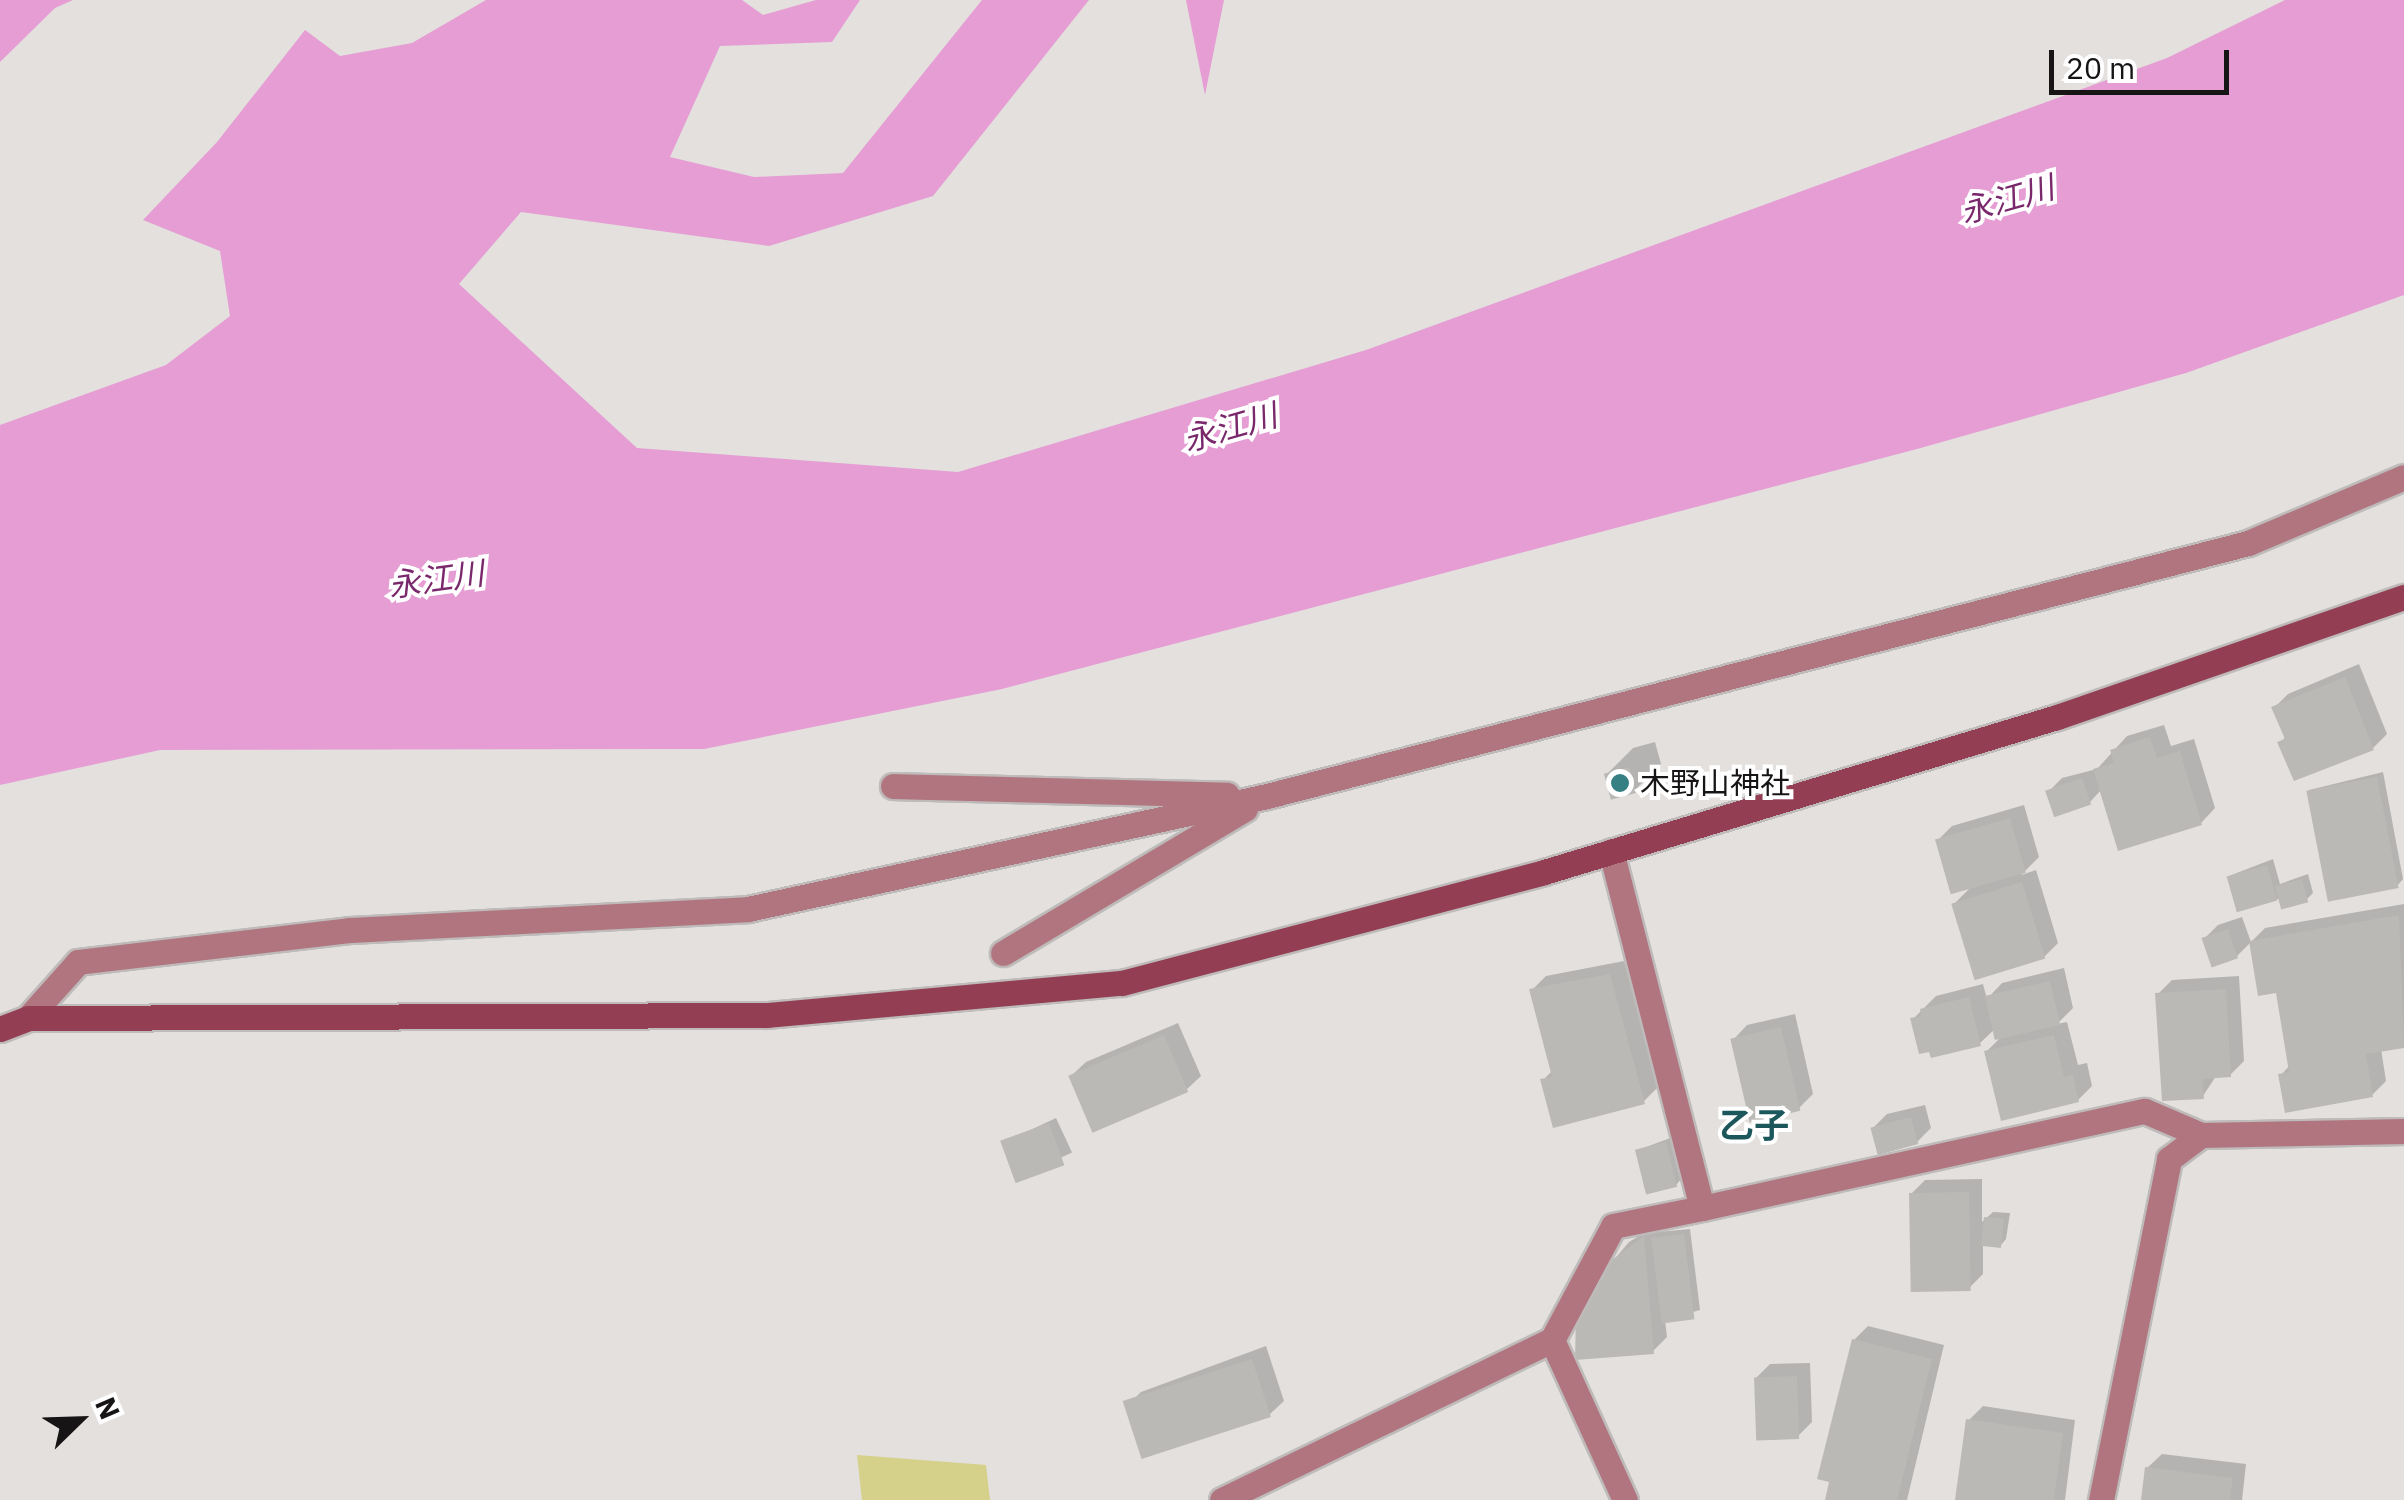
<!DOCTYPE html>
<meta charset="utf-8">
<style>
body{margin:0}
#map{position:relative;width:2404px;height:1500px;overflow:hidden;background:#e3e0de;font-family:"IBM Plex Sans","Noto Sans JP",sans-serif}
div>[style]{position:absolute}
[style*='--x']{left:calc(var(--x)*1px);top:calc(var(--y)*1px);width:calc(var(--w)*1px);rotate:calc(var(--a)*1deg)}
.green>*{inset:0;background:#d5d08a}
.water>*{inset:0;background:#e59dd4}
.shadow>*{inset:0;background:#0003;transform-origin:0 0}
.building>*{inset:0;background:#bbb9b6;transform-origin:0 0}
.roads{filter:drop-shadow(2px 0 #bebbba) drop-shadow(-2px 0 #bebbba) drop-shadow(0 2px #bebbba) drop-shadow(0 -2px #bebbba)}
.lane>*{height:25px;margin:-12.5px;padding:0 12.5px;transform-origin:12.5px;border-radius:12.5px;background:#b17580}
.street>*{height:25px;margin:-12.5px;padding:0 12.5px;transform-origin:12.5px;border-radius:12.5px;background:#b17580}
.secondary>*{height:25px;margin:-12.5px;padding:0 12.5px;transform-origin:12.5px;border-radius:12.5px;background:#933e53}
.dots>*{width:28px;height:28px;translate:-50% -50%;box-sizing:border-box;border:5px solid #fff;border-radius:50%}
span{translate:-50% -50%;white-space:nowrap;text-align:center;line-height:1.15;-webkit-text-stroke:8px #fff;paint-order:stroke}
.poi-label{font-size:30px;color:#161414}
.left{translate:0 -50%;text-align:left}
.water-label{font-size:32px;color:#7a286c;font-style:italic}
.quarter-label{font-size:35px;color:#1c575b;font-weight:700}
.north{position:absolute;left:30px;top:1370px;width:100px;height:100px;-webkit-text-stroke:8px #fff;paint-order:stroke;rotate:67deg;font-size:28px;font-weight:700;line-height:40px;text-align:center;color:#161414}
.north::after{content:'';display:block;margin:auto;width:35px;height:45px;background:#161414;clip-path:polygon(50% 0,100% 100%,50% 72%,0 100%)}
.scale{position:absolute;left:2049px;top:50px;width:180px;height:45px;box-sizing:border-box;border:5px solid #161414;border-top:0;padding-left:12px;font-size:30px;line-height:35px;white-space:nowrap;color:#161414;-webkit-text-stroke:8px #fff;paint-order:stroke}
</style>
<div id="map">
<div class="green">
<div style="clip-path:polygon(857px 1455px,986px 1465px,990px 1500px,862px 1500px)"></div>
</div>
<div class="water">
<div style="clip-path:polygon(0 0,73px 0,55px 8px,0 62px)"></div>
<div style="clip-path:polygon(486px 0,742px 0,763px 15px,816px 0,860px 0,832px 42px,720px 46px,670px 157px,754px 177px,843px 173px,982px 0,1089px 0,933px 196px,769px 246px,521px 212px,459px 284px,637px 448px,958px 472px,1366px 350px,2167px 58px,2285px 0,2404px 0,2404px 295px,2186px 373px,1917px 449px,1002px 689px,704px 749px,160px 750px,0 785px,0 425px,166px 365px,230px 316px,220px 251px,143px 220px,217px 142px,305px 30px,340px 56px,412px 43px)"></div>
<div style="clip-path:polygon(1186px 0,1224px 0,1205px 95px)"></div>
</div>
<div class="shadow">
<div style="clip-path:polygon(2359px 664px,2387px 734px,2373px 748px,2280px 743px,2286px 736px,2274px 708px,2288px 694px)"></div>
<div style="clip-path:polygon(2164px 725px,2171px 746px,2194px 739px,2215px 808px,2201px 823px,2102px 789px,2090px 802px,2048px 792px,2062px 778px,2097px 769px,2127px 736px)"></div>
<div style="clip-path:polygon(1655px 742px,1661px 764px,1635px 790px,1607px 774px,1633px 748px)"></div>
<div style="clip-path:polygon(2383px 772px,2403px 879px,2397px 886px,2309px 790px)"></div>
<div style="clip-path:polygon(2024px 805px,2039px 857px,2021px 875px,2036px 870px,2058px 943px,2044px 957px,1953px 905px,1973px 885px,1938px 840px,1952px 826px)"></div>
<div style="clip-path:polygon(2273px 859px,2280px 884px,2308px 874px,2313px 893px,2306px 900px,2276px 899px,2229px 876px)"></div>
<div style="clip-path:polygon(2404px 904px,2404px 1045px,2381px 1049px,2386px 1081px,2372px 1095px,2281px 1075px,2290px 1065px,2278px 990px,2251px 942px,2265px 928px)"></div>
<div style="clip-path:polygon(2242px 917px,2251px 942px,2237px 956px,2204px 939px,2218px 925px)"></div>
<div style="clip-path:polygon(1624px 961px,1658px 1087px,1644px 1101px,1543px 1080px,1553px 1070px,1532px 990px,1546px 976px)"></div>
<div style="clip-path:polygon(2064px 968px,2073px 1008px,2057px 1024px,2067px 1022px,2078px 1065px,2087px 1063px,2092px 1086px,2078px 1100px,1986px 1052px,1999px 1039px,1996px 1028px,1980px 1043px,1913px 1019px,1936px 996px,1983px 984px,1987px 999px,2002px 983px)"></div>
<div style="clip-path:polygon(2239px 976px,2244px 1061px,2230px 1075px,2216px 1076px,2203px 1096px,2158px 994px,2172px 980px)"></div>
<div style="clip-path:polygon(1795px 1014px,1813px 1094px,1799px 1108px,1733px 1040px,1747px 1025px)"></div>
<div style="clip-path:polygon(1178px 1023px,1201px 1076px,1186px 1090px,1071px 1076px,1086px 1062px)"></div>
<div style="clip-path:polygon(1925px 1105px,1931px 1128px,1917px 1142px,1873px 1128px,1887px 1114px)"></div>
<div style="left:1056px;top:1118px;width:38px;height:58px;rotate:65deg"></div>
<div style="clip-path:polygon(1673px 1137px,1682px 1178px,1676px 1185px,1638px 1150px)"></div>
<div style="clip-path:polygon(1982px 1179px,1982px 1222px,1993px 1212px,2010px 1213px,2006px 1239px,2000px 1246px,1983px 1244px,1983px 1274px,1969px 1288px,1911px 1194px,1925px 1180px)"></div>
<div style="clip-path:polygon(1657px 1225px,1658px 1232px,1690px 1229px,1700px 1310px,1665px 1320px,1667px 1337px,1653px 1351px,1588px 1291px,1629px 1242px)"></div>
<div style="clip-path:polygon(1868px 1326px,1944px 1345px,1907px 1500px,1833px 1500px,1854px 1340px)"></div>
<div style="clip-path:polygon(1266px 1346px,1284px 1401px,1269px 1415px,1127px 1406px,1141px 1392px)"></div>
<div style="clip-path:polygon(1810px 1363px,1812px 1422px,1798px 1436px,1756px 1378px,1770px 1364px)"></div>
<div style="clip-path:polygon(1983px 1406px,2075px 1420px,2065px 1500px,1958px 1500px,1968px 1421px)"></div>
<div style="clip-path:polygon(2162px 1454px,2246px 1464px,2242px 1500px,2144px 1500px,2147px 1468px)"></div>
</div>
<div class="building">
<div style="clip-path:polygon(2345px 677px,2374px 750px,2294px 781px,2277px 742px,2285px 739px,2271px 707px)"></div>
<div style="clip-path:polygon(2150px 737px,2157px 758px,2180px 751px,2202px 825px,2118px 851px,2093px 769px,2114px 763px,2110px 750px)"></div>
<div style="left:1629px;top:767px;width:27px;height:26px;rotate:75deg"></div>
<div style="left:2377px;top:777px;width:113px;height:72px;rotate:79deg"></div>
<div style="left:2082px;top:778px;width:28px;height:39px;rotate:71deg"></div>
<div style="left:2010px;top:818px;width:57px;height:78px;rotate:74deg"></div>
<div style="left:2267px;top:865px;width:37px;height:42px;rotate:74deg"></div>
<div style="left:2302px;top:879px;width:24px;height:28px;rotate:75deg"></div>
<div style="left:2022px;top:882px;width:80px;height:74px;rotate:73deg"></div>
<div style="clip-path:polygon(2399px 915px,2404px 1048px,2366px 1054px,2373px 1097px,2285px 1113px,2278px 1074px,2289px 1072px,2276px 993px,2258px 996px,2249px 941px)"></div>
<div style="left:2228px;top:929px;width:31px;height:28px;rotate:71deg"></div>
<div style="clip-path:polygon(1610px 974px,1645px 1104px,1553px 1128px,1540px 1079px,1552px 1077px,1529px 989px)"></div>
<div style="left:2050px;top:981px;width:45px;height:67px;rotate:77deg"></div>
<div style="clip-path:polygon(2226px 989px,2231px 1077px,2202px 1079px,2204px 1099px,2162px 1101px,2155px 993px)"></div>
<div style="clip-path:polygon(1969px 997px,1981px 1046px,1931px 1058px,1929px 1052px,1919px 1054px,1910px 1018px,1921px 1016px,1920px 1009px)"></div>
<div style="left:1781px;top:1027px;width:86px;height:52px;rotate:77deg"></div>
<div style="left:1164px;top:1035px;width:62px;height:104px;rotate:67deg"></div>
<div style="clip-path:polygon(2054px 1035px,2064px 1077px,2073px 1075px,2079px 1102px,2001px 1121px,1984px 1051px)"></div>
<div style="left:1911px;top:1117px;width:28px;height:42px;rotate:75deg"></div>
<div style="left:1049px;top:1123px;width:45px;height:52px;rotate:70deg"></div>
<div style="left:1666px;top:1142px;width:46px;height:32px;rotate:76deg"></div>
<div style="left:1969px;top:1192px;width:99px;height:60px;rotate:89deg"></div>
<div style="left:1984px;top:1217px;width:20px;height:29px;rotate:6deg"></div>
<div style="left:1684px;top:1234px;width:86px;height:33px;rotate:83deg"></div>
<div style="clip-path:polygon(1644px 1236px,1654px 1354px,1575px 1360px,1576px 1314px,1597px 1271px)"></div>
<div style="clip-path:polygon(1852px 1339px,1932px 1359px,1897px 1500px,1825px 1500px,1829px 1482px,1817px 1479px)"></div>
<div style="left:1252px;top:1359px;width:61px;height:136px;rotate:72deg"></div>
<div style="left:1797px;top:1376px;width:63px;height:43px;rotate:88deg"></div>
<div style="clip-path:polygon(1966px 1419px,2063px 1433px,2054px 1500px,1955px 1500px)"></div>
<div style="clip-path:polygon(2145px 1467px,2233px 1478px,2230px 1500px,2141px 1500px)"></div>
</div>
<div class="roads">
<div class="lane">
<div style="--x:893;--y:786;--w:334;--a:1.5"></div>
<div style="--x:1003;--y:953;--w:282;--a:-30.8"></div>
<div style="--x:28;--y:1018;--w:75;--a:-48.2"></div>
<div style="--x:78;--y:962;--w:273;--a:-6.7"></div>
<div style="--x:349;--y:930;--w:400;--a:-3"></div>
<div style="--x:748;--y:909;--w:531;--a:-12.28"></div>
<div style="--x:1267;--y:796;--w:1013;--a:-14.46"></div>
<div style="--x:2248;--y:543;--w:169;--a:-22.9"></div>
</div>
<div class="street">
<div style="--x:1702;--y:1208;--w:453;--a:-12.4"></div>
<div style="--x:2145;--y:1111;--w:61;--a:23.2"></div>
<div style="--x:2201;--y:1135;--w:203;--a:-1.1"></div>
<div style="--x:1552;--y:1340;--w:129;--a:-61.8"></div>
<div style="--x:1613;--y:1226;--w:91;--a:-11.4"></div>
<div style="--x:1702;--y:1208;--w:368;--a:-104.3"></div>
<div style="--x:1222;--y:1500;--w:367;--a:-25.9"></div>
<div style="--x:1552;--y:1340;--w:176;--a:65.5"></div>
<div style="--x:2101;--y:1500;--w:348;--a:-78.7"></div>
<div style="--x:2169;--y:1159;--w:40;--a:-37"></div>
</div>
<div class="secondary">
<div style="--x:0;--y:1029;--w:30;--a:-21"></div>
<div style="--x:28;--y:1018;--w:739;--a:-0.23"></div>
<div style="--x:767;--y:1015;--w:356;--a:-5.2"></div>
<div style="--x:1122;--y:983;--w:436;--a:-14.7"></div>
<div style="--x:1544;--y:872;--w:536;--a:-16.81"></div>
<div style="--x:2057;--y:717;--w:367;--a:-19.1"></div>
</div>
</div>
<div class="dots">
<div style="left:1620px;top:783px;background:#367f83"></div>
</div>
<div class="poi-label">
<span class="left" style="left:1640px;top:783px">木野山神社</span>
</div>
<div class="water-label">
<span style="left:2007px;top:199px;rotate:-16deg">永江川</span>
<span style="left:1230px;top:427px;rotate:-16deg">永江川</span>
<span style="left:436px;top:579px;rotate:-8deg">永江川</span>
</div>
<div class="quarter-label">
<span style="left:1754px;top:1125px">乙子</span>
</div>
<div class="north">N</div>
<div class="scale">20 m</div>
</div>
